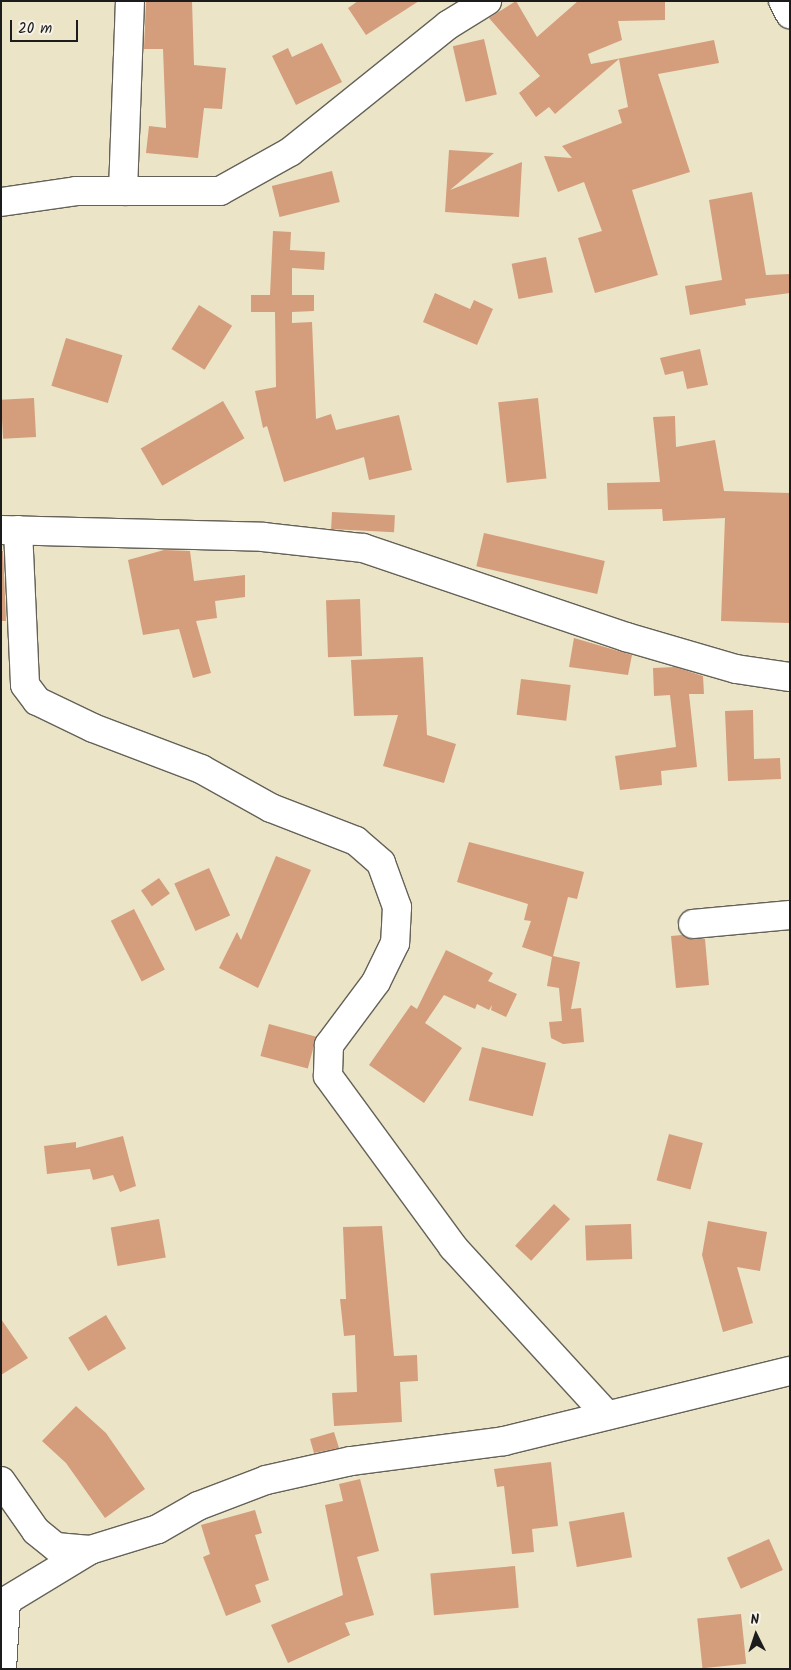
<!DOCTYPE html>
<style>
body{margin:0}
#map{position:relative;width:791px;height:1670px;overflow:hidden;background:#ebe4c7;font-family:Kalam,sans-serif}
div>[style]{position:absolute}
[style*='--x']{left:calc(var(--x)*1px);top:calc(var(--y)*1px);width:calc(var(--w)*1px);rotate:calc(var(--a)*1deg)}
.building>*{inset:0;background:#d49d7c;transform-origin:0 0}
.roads{filter:drop-shadow(1px 0 #646258) drop-shadow(-1px 0 #646258) drop-shadow(0 1px #646258) drop-shadow(0 -1px #646258)}
.minor>*{height:28px;margin:-14px;padding:0 14px;transform-origin:14px;border-radius:14px;background:#fff}
span{translate:-50% -50%;white-space:nowrap;text-align:center;line-height:1.15;-webkit-text-stroke:5px #f7f3e8;paint-order:stroke}
.frame{position:absolute;inset:0;border:2px solid #1c1c1c;pointer-events:none}
.north{position:absolute;left:731px;top:1610px;width:50px;height:50px;-webkit-text-stroke:4px #f7f3e8;paint-order:stroke;rotate:356deg;font-size:14px;font-weight:700;line-height:20px;text-align:center;color:#1c1c1c}
.north::after{content:'';display:block;margin:auto;width:18px;height:22px;background:#1c1c1c;clip-path:polygon(50% 0,100% 100%,50% 72%,0 100%)}
.scale{position:absolute;left:10px;top:20px;width:68px;height:22px;box-sizing:border-box;border:2px solid #1c1c1c;border-top:0;padding-left:6px;font-size:15px;line-height:18px;white-space:nowrap;color:#1c1c1c;-webkit-text-stroke:4px #f7f3e8;paint-order:stroke}
</style>
<div id="map">
<div class="building">
<div style="clip-path:polygon(146px 1px,192px 1px,194px 65px,226px 68px,222px 109px,204px 108px,198px 158px,146px 153px,149px 126px,166px 128px,163px 49px,144px 49px)"></div>
<div style="clip-path:polygon(358px 1px,419px 1px,366px 35px,348px 8px)"></div>
<div style="clip-path:polygon(516px 1px,537px 37px,578px 1px,665px 2px,665px 20px,618px 21px,622px 40px,588px 54px,591px 64px,714px 40px,719px 63px,658px 74px,690px 172px,632px 190px,658px 275px,595px 293px,578px 238px,602px 231px,584px 182px,558px 192px,544px 156px,572px 158px,562px 146px,622px 123px,618px 110px,628px 107px,619px 59px,555px 114px,549px 107px,536px 117px,519px 93px,540px 76px,489px 18px)"></div>
<div style="left:484px;top:39px;width:57px;height:32px;rotate:77deg"></div>
<div style="clip-path:polygon(322px 43px,342px 82px,296px 105px,272px 56px,288px 48px,292px 57px)"></div>
<div style="clip-path:polygon(449px 150px,494px 153px,450px 190px,522px 162px,519px 217px,445px 212px)"></div>
<div style="left:332px;top:171px;width:32px;height:62px;rotate:76deg"></div>
<div style="clip-path:polygon(752px 192px,766px 275px,790px 274px,790px 293px,745px 299px,746px 305px,690px 315px,685px 286px,722px 280px,709px 200px)"></div>
<div style="clip-path:polygon(273px 231px,291px 232px,290px 250px,325px 252px,324px 270px,292px 268px,292px 295px,314px 295px,314px 311px,292px 312px,292px 323px,312px 322px,316px 419px,331px 414px,336px 430px,399px 415px,412px 470px,369px 480px,364px 457px,284px 482px,267px 426px,263px 428px,255px 391px,276px 387px,275px 312px,251px 312px,251px 295px,270px 295px)"></div>
<div style="left:546px;top:257px;width:36px;height:35px;rotate:79deg"></div>
<div style="clip-path:polygon(435px 293px,470px 309px,474px 300px,493px 309px,477px 345px,423px 322px)"></div>
<div style="left:199px;top:305px;width:39px;height:52px;rotate:32deg"></div>
<div style="left:66px;top:338px;width:59px;height:50px;rotate:17deg"></div>
<div style="clip-path:polygon(700px 349px,708px 385px,687px 389px,683px 371px,665px 375px,660px 358px)"></div>
<div style="left:34px;top:398px;width:39px;height:33px;rotate:87deg"></div>
<div style="left:538px;top:398px;width:81px;height:40px;rotate:84deg"></div>
<div style="left:223px;top:401px;width:43px;height:95px;rotate:60deg"></div>
<div style="clip-path:polygon(675px 416px,676px 447px,715px 440px,724px 491px,790px 493px,790px 623px,721px 621px,725px 518px,663px 521px,662px 509px,608px 510px,607px 483px,660px 482px,653px 417px)"></div>
<div style="left:332px;top:512px;width:63px;height:17px;rotate:3deg"></div>
<div style="left:484px;top:533px;width:124px;height:34px;rotate:13deg"></div>
<div style="clip-path:polygon(164px 550px,190px 551px,194px 581px,245px 575px,245px 597px,215px 601px,217px 618px,196px 621px,211px 673px,193px 678px,179px 629px,143px 635px,128px 560px)"></div>
<div style="clip-path:polygon(1px 551px,3px 551px,6px 621px,1px 621px)"></div>
<div style="left:360px;top:599px;width:57px;height:34px;rotate:88deg"></div>
<div style="clip-path:polygon(574px 638px,632px 655px,628px 675px,569px 667px)"></div>
<div style="clip-path:polygon(423px 657px,427px 735px,456px 744px,444px 783px,383px 766px,398px 715px,354px 716px,351px 660px)"></div>
<div style="clip-path:polygon(675px 667px,703px 676px,704px 694px,689px 694px,697px 767px,661px 771px,662px 785px,620px 790px,615px 756px,676px 747px,670px 695px,654px 696px,653px 668px)"></div>
<div style="left:521px;top:679px;width:50px;height:36px;rotate:7deg"></div>
<div style="clip-path:polygon(753px 710px,754px 759px,780px 758px,781px 779px,728px 781px,725px 711px)"></div>
<div style="clip-path:polygon(469px 842px,584px 872px,577px 899px,568px 897px,553px 956px,580px 962px,571px 1009px,581px 1008px,584px 1042px,563px 1044px,551px 1038px,549px 1022px,562px 1021px,559px 988px,547px 986px,552px 957px,522px 947px,531px 921px,524px 920px,528px 904px,457px 882px)"></div>
<div style="clip-path:polygon(276px 856px,311px 870px,258px 988px,219px 968px,237px 932px,241px 940px)"></div>
<div style="left:209px;top:868px;width:52px;height:38px;rotate:66deg"></div>
<div style="left:159px;top:878px;width:19px;height:22px;rotate:55deg"></div>
<div style="left:134px;top:909px;width:68px;height:26px;rotate:63deg"></div>
<div style="clip-path:polygon(682px 935px,705px 939px,709px 985px,676px 988px,671px 936px)"></div>
<div style="clip-path:polygon(446px 950px,493px 973px,488px 981px,517px 994px,506px 1017px,491px 1010px,492px 1005px,489px 1010px,477px 1004px,475px 1009px,444px 995px,425px 1023px,462px 1048px,424px 1103px,369px 1065px,411px 1005px,417px 1009px)"></div>
<div style="left:269px;top:1024px;width:49px;height:33px;rotate:15deg"></div>
<div style="left:482px;top:1047px;width:66px;height:55px;rotate:14deg"></div>
<div style="left:669px;top:1134px;width:35px;height:48px;rotate:15deg"></div>
<div style="clip-path:polygon(123px 1136px,136px 1186px,120px 1192px,113px 1175px,93px 1180px,90px 1169px,47px 1174px,44px 1146px,76px 1142px,76px 1148px)"></div>
<div style="left:554px;top:1204px;width:22px;height:57px;rotate:43deg"></div>
<div style="left:159px;top:1219px;width:39px;height:49px;rotate:80deg"></div>
<div style="clip-path:polygon(708px 1221px,767px 1232px,760px 1271px,737px 1267px,753px 1323px,723px 1332px,702px 1255px)"></div>
<div style="left:631px;top:1224px;width:35px;height:46px;rotate:88deg"></div>
<div style="clip-path:polygon(382px 1226px,394px 1356px,417px 1355px,418px 1381px,400px 1382px,402px 1422px,334px 1426px,332px 1393px,357px 1392px,355px 1335px,344px 1336px,340px 1299px,346px 1299px,343px 1227px)"></div>
<div style="left:106px;top:1315px;width:39px;height:44px;rotate:59deg"></div>
<div style="clip-path:polygon(1px 1319px,28px 1358px,1px 1375px)"></div>
<div style="clip-path:polygon(76px 1406px,106px 1433px,145px 1489px,105px 1518px,66px 1463px,42px 1441px)"></div>
<div style="clip-path:polygon(334px 1432px,339px 1448px,314px 1453px,310px 1439px)"></div>
<div style="clip-path:polygon(551px 1462px,558px 1526px,532px 1529px,534px 1552px,512px 1554px,504px 1486px,497px 1487px,494px 1469px)"></div>
<div style="clip-path:polygon(360px 1479px,379px 1551px,357px 1557px,374px 1615px,345px 1623px,350px 1635px,288px 1663px,271px 1625px,343px 1595px,325px 1505px,343px 1501px,339px 1484px)"></div>
<div style="clip-path:polygon(255px 1510px,262px 1533px,255px 1535px,269px 1580px,255px 1585px,261px 1602px,226px 1616px,203px 1557px,210px 1554px,201px 1525px)"></div>
<div style="left:624px;top:1512px;width:46px;height:56px;rotate:80deg"></div>
<div style="left:769px;top:1539px;width:34px;height:46px;rotate:66deg"></div>
<div style="left:515px;top:1566px;width:42px;height:85px;rotate:85deg"></div>
<div style="left:741px;top:1614px;width:50px;height:44px;rotate:84deg"></div>
</div>
<div class="roads">
<div class="minor">
<div style="--x:783;--y:1;--w:15;--a:62"></div>
<div style="--x:123;--y:191;--w:190;--a:-87.9"></div>
<div style="--x:1;--y:202;--w:76;--a:-8.3"></div>
<div style="--x:76;--y:191;--w:144;--a:0"></div>
<div style="--x:220;--y:191;--w:80;--a:-29.1"></div>
<div style="--x:290;--y:152;--w:203;--a:-38.8"></div>
<div style="--x:448;--y:25;--w:46;--a:-31.6"></div>
<div style="--x:1;--y:530;--w:262;--a:1.5"></div>
<div style="--x:263;--y:537;--w:101;--a:6.3"></div>
<div style="--x:363;--y:548;--w:278;--a:18.7"></div>
<div style="--x:626;--y:637;--w:115;--a:16.2"></div>
<div style="--x:736;--y:669;--w:55;--a:8.4"></div>
<div style="--x:18;--y:530;--w:155;--a:87.4"></div>
<div style="--x:25;--y:685;--w:20;--a:53"></div>
<div style="--x:37;--y:701;--w:62;--a:25.7"></div>
<div style="--x:93;--y:728;--w:116;--a:20.8"></div>
<div style="--x:201;--y:769;--w:80;--a:29.1"></div>
<div style="--x:271;--y:808;--w:91;--a:21.2"></div>
<div style="--x:356;--y:841;--w:33;--a:41"></div>
<div style="--x:381;--y:863;--w:47;--a:70"></div>
<div style="--x:397;--y:907;--w:36;--a:93"></div>
<div style="--x:395;--y:943;--w:43;--a:116"></div>
<div style="--x:376;--y:982;--w:79;--a:126.7"></div>
<div style="--x:329;--y:1045;--w:31;--a:92"></div>
<div style="--x:328;--y:1076;--w:212;--a:53.8"></div>
<div style="--x:453;--y:1247;--w:228;--a:47.5"></div>
<div style="--x:693;--y:924;--w:97;--a:-5.3"></div>
<div style="--x:1;--y:1481;--w:61;--a:55"></div>
<div style="--x:36;--y:1531;--w:26;--a:39"></div>
<div style="--x:56;--y:1547;--w:34;--a:5"></div>
<div style="--x:90;--y:1550;--w:71;--a:-17.2"></div>
<div style="--x:158;--y:1529;--w:46;--a:-29.9"></div>
<div style="--x:198;--y:1506;--w:73;--a:-20.9"></div>
<div style="--x:266;--y:1480;--w:87;--a:-12.6"></div>
<div style="--x:351;--y:1461;--w:154;--a:-7.4"></div>
<div style="--x:504;--y:1441;--w:294;--a:-13.8"></div>
<div style="--x:1;--y:1604;--w:104;--a:-31.2"></div>
<div style="--x:2;--y:1669;--w:67;--a:-86.6"></div>
</div>
</div>
<div class="frame"></div>
<div class="north">N</div>
<div class="scale">20 m</div>
</div>
